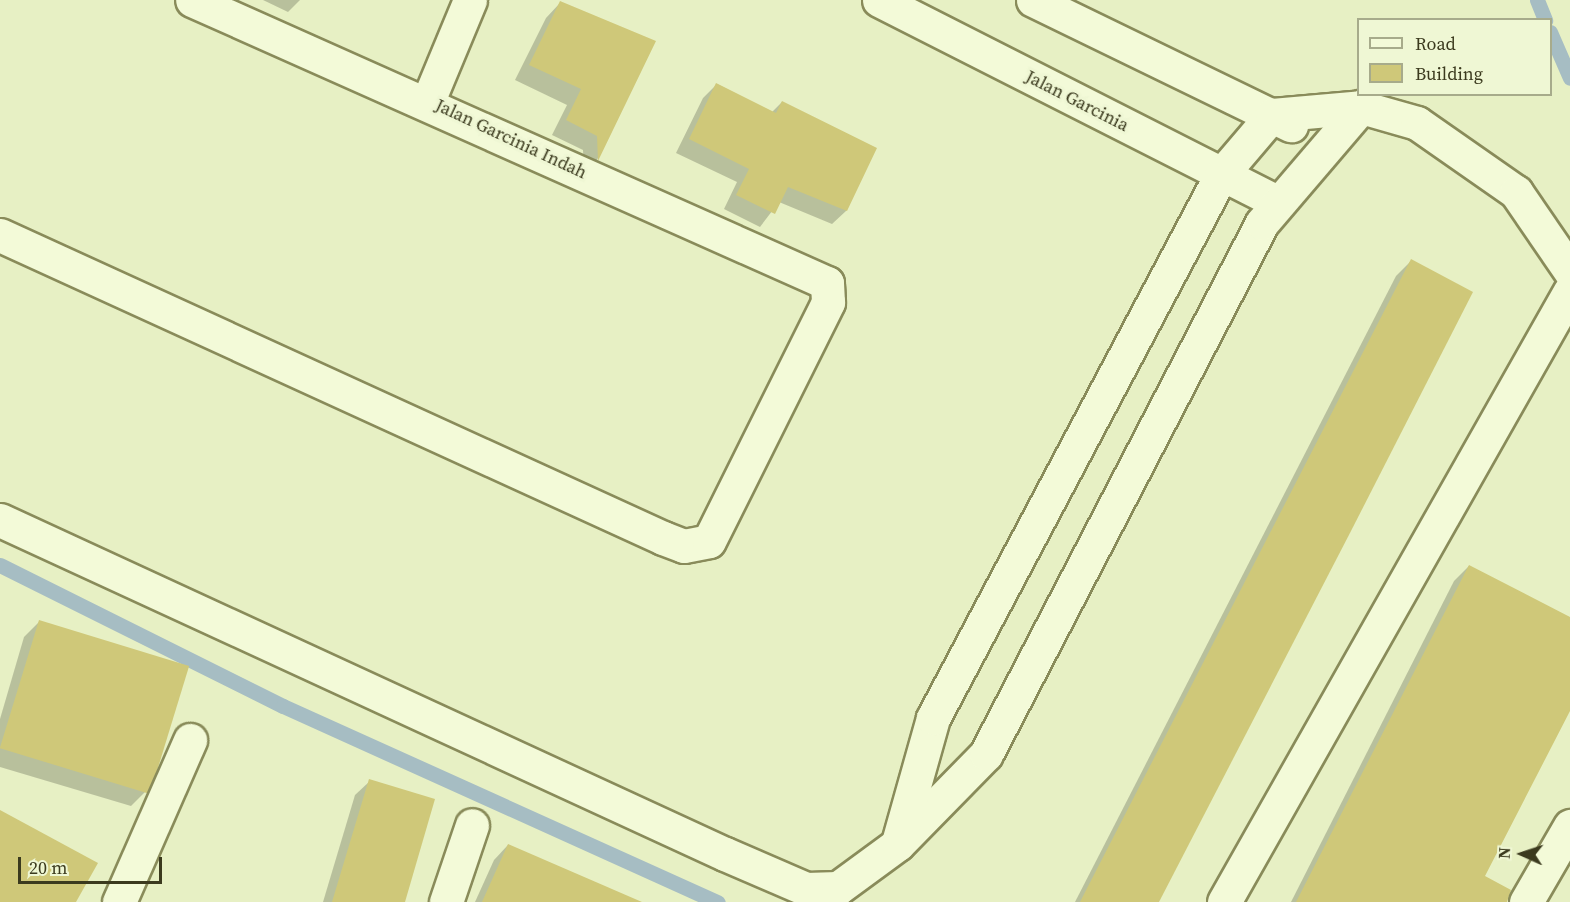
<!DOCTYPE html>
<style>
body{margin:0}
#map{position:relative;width:1570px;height:902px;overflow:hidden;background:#e7f0c4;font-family:"Source Serif 4",serif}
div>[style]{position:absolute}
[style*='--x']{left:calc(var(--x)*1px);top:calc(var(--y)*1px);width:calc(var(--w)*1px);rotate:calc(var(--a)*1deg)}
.shadow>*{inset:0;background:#0003}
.stream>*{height:15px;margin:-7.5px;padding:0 7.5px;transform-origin:7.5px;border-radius:7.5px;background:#a6bdc3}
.building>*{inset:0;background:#cfc879;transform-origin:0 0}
.roads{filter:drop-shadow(2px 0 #898b5a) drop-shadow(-2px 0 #898b5a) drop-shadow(0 2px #898b5a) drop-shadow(0 -2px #898b5a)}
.street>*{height:33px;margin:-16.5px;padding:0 16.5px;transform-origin:16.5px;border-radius:16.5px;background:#f3fad8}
span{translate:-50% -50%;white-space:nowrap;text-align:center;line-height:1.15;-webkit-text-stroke:6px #eff7d4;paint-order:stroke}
.street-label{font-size:18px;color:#3b3a1e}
.legend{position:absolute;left:1357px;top:18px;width:195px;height:78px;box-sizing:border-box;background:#eff7d4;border:2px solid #a7ab8b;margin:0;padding:8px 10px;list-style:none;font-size:18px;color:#3b3a1e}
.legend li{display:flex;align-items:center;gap:12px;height:30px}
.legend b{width:30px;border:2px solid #a7ab8b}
.north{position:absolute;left:1492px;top:824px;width:60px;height:60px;-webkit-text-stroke:4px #eff7d4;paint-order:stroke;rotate:273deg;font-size:16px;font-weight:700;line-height:24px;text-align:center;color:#3b3a1e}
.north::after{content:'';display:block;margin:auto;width:21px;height:27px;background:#3b3a1e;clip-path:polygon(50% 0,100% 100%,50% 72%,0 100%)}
.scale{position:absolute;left:18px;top:857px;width:144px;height:27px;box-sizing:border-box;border:3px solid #3b3a1e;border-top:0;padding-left:8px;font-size:18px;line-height:21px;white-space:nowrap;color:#3b3a1e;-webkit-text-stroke:4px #eff7d4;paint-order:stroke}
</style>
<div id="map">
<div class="shadow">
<div style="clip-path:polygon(263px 0,300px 0,288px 12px)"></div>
<div style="clip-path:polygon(560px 3px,654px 42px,597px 160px,584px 173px,583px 150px,552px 135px,567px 105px,515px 80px,546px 18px)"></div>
<div style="clip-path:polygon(717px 84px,772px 112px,782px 102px,875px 148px,846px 211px,832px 224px,779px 202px,760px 227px,724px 209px,737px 182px,676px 153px,703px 98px)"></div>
<div style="clip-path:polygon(1411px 261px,1158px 902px,1075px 902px,1396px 276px)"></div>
<div style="clip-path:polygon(1469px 566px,1570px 618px,1570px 707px,1471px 902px,1291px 902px,1454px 581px)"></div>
<div style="clip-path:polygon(39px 622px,146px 791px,131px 806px,0 767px,0 719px,24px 637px)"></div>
<div style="clip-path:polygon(370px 781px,404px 902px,323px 902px,355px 795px)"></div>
<div style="clip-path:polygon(508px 845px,639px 902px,475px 902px,494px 860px)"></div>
</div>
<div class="stream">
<div style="--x:1537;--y:0;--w:22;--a:68"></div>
<div style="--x:1550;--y:32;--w:50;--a:66.5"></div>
<div style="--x:0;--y:565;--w:316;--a:26.5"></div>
<div style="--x:283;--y:706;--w:477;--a:24.3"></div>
</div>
<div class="building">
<div style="clip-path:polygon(560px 1px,656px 41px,598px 161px,597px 136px,566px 120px,581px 89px,529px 65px)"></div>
<div style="clip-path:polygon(716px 83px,776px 113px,782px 101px,877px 148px,847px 211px,788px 187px,775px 214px,736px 195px,749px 169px,689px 139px)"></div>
<div style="clip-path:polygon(1411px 259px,1473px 292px,1351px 531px,1159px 902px,1080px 902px)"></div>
<div style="clip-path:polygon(1469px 565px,1570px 617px,1570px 711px,1485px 876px,1511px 890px,1507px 902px,1296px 902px)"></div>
<div style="left:39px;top:620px;width:157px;height:134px;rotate:17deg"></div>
<div style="clip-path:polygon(369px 779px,435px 799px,405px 902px,332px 902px)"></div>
<div style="clip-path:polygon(0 810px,98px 863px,76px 902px,0 902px)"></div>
<div style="clip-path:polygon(508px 844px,642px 902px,482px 902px)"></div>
</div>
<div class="roads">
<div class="street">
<div style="--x:879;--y:0;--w:444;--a:26.9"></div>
<div style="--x:1033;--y:0;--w:287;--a:25.9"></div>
<div style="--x:428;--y:101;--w:109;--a:-67.4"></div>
<div style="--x:0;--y:235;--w:729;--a:24.56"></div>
<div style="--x:663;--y:538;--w:22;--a:21"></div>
<div style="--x:684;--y:546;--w:25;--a:-11"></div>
<div style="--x:709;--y:541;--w:267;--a:-63.5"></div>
<div style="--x:828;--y:302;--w:19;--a:-93"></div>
<div style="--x:827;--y:283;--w:695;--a:-155.98"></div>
<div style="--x:0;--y:520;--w:798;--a:24.74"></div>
<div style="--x:725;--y:854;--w:88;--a:23.4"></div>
<div style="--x:806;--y:889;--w:32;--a:-2"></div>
<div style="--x:838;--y:888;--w:74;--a:-36.3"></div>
<div style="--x:898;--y:844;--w:126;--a:-45.6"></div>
<div style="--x:986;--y:754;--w:598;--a:-62.54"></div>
<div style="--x:1262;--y:223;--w:153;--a:-49.5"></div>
<div style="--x:899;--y:839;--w:126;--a:-74.3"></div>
<div style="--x:933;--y:718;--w:615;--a:-62.06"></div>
<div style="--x:1221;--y:175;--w:79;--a:-49.6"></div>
<div style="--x:1272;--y:115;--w:89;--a:-5.1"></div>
<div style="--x:1361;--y:107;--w:58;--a:15.9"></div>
<div style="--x:1417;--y:123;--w:121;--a:34.9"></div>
<div style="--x:1516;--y:192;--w:96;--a:55.6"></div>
<div style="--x:119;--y:902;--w:177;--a:-66.3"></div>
<div style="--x:446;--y:902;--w:81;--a:-71.3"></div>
<div style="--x:1224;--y:902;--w:702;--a:-60.48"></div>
<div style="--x:1526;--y:902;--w:88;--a:-59.9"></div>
</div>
</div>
<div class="street-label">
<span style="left:1077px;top:101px;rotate:27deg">Jalan Garcinia</span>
<span style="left:511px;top:139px;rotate:25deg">Jalan Garcinia Indah</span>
</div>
<ul class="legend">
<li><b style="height:8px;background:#f3fad8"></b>Road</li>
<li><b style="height:16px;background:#cfc879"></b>Building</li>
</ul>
<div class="north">N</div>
<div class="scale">20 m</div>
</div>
